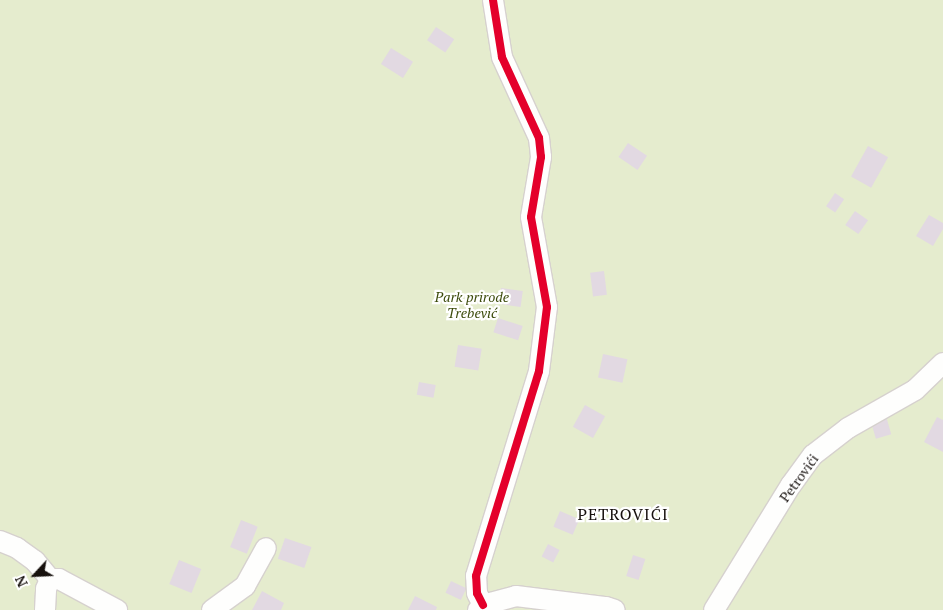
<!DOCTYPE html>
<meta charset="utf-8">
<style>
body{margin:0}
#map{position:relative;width:943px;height:610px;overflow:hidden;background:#faf6f2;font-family:"PT Serif",serif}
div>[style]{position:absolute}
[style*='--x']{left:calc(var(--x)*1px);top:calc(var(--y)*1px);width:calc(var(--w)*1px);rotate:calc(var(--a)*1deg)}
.green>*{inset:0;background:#e5ecce;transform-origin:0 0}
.building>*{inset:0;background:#e2d9e2;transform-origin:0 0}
.roads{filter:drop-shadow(1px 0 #d6d1ce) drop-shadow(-1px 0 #d6d1ce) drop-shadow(0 1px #d6d1ce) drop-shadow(0 -1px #d6d1ce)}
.minor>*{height:20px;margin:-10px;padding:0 10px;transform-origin:10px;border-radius:10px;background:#fefefd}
.bus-1>*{height:8px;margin:-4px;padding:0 4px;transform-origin:4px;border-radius:4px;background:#e4002b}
span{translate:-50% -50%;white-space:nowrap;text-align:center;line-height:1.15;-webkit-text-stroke:4.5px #fff;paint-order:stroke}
.park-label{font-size:14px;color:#3c4b0b;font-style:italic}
.street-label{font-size:14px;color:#17110e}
.quarter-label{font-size:16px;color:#17110e;letter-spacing:1px}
.north{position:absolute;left:10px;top:550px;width:50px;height:50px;-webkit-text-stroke:4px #fff;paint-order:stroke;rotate:245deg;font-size:14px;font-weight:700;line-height:20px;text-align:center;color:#17110e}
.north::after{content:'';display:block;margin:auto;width:18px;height:22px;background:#17110e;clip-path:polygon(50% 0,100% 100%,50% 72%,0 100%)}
</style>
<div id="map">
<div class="green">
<div style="left:0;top:0;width:943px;height:610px"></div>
</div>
<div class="building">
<div style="left:436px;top:27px;width:22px;height:16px;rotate:34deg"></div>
<div style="left:391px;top:48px;width:26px;height:19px;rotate:32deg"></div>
<div style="left:628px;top:143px;width:23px;height:17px;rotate:34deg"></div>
<div style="left:868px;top:146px;width:23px;height:35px;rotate:29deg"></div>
<div style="left:835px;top:193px;width:11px;height:16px;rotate:34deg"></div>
<div style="left:855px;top:211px;width:16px;height:17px;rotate:35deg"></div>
<div style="clip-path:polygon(929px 215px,943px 223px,943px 229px,933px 246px,916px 236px)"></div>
<div style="left:604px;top:271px;width:24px;height:14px;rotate:83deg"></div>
<div style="left:501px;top:288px;width:22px;height:16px;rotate:8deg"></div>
<div style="left:498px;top:318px;width:26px;height:15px;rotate:18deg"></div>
<div style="left:458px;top:345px;width:24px;height:22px;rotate:9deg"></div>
<div style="left:603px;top:354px;width:25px;height:24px;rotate:12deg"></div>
<div style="left:419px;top:382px;width:17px;height:13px;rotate:10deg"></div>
<div style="left:585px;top:405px;width:23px;height:25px;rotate:29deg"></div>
<div style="left:886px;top:416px;width:19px;height:16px;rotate:74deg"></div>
<div style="clip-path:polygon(937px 417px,943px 420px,943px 452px,924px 442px)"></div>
<div style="left:560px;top:511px;width:21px;height:17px;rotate:23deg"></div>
<div style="left:241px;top:520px;width:18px;height:29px;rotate:22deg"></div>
<div style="left:285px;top:538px;width:28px;height:22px;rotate:19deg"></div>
<div style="left:548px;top:544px;width:13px;height:14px;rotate:27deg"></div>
<div style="left:633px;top:555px;width:13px;height:22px;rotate:18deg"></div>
<div style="left:179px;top:560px;width:24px;height:26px;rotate:22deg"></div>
<div style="left:451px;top:581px;width:17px;height:13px;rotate:25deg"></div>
<div style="clip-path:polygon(262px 591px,284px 603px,281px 610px,252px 610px)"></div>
<div style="clip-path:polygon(415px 596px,437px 607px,436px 610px,408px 610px)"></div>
</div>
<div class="roads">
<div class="minor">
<div style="--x:0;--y:541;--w:18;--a:22"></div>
<div style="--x:17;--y:548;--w:22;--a:36"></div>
<div style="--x:35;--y:561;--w:23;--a:50"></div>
<div style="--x:483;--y:605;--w:13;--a:-117"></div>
<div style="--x:477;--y:593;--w:17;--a:-93"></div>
<div style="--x:476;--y:576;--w:214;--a:-72.9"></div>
<div style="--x:539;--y:371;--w:64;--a:-82.9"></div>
<div style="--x:547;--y:307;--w:91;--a:-100.1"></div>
<div style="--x:531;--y:217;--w:61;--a:-80.5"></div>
<div style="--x:541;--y:157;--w:19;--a:-96"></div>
<div style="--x:539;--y:138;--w:89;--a:-114.6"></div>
<div style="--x:502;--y:57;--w:58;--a:-99"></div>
<div style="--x:45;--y:610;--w:21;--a:-87"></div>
<div style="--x:46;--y:589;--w:11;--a:-68"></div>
<div style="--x:50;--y:579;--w:9;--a:0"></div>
<div style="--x:59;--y:579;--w:66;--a:28.1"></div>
<div style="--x:212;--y:610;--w:41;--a:-36"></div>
<div style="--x:245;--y:586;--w:43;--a:-61.1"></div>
<div style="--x:478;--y:610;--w:7;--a:-45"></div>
<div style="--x:483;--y:605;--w:34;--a:-15"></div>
<div style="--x:516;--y:596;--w:91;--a:7"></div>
<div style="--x:606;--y:607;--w:9;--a:18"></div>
<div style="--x:714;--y:610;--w:147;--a:-58.4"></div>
<div style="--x:791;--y:485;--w:37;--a:-54"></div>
<div style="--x:813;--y:455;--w:44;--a:-37.6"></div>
<div style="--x:848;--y:428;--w:77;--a:-29.6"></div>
<div style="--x:915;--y:390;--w:39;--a:-44"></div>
</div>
</div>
<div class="bus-1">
<div style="--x:483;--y:605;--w:13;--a:-117"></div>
<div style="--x:477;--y:593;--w:17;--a:-93"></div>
<div style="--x:476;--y:576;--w:214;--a:-72.9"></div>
<div style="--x:539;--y:371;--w:64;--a:-82.9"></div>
<div style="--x:547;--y:307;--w:91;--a:-100.1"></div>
<div style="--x:531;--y:217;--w:61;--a:-80.5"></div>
<div style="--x:541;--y:157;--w:19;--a:-96"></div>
<div style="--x:539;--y:138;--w:89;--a:-114.6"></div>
<div style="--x:502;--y:57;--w:58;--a:-99"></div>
</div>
<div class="park-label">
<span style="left:472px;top:305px">Park prirode<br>Trebević</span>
</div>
<div class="street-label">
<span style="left:799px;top:478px;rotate:-54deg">Petrovići</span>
</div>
<div class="quarter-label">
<span style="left:623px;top:514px">PETROVIĆI</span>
</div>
<div class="north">N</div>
</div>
